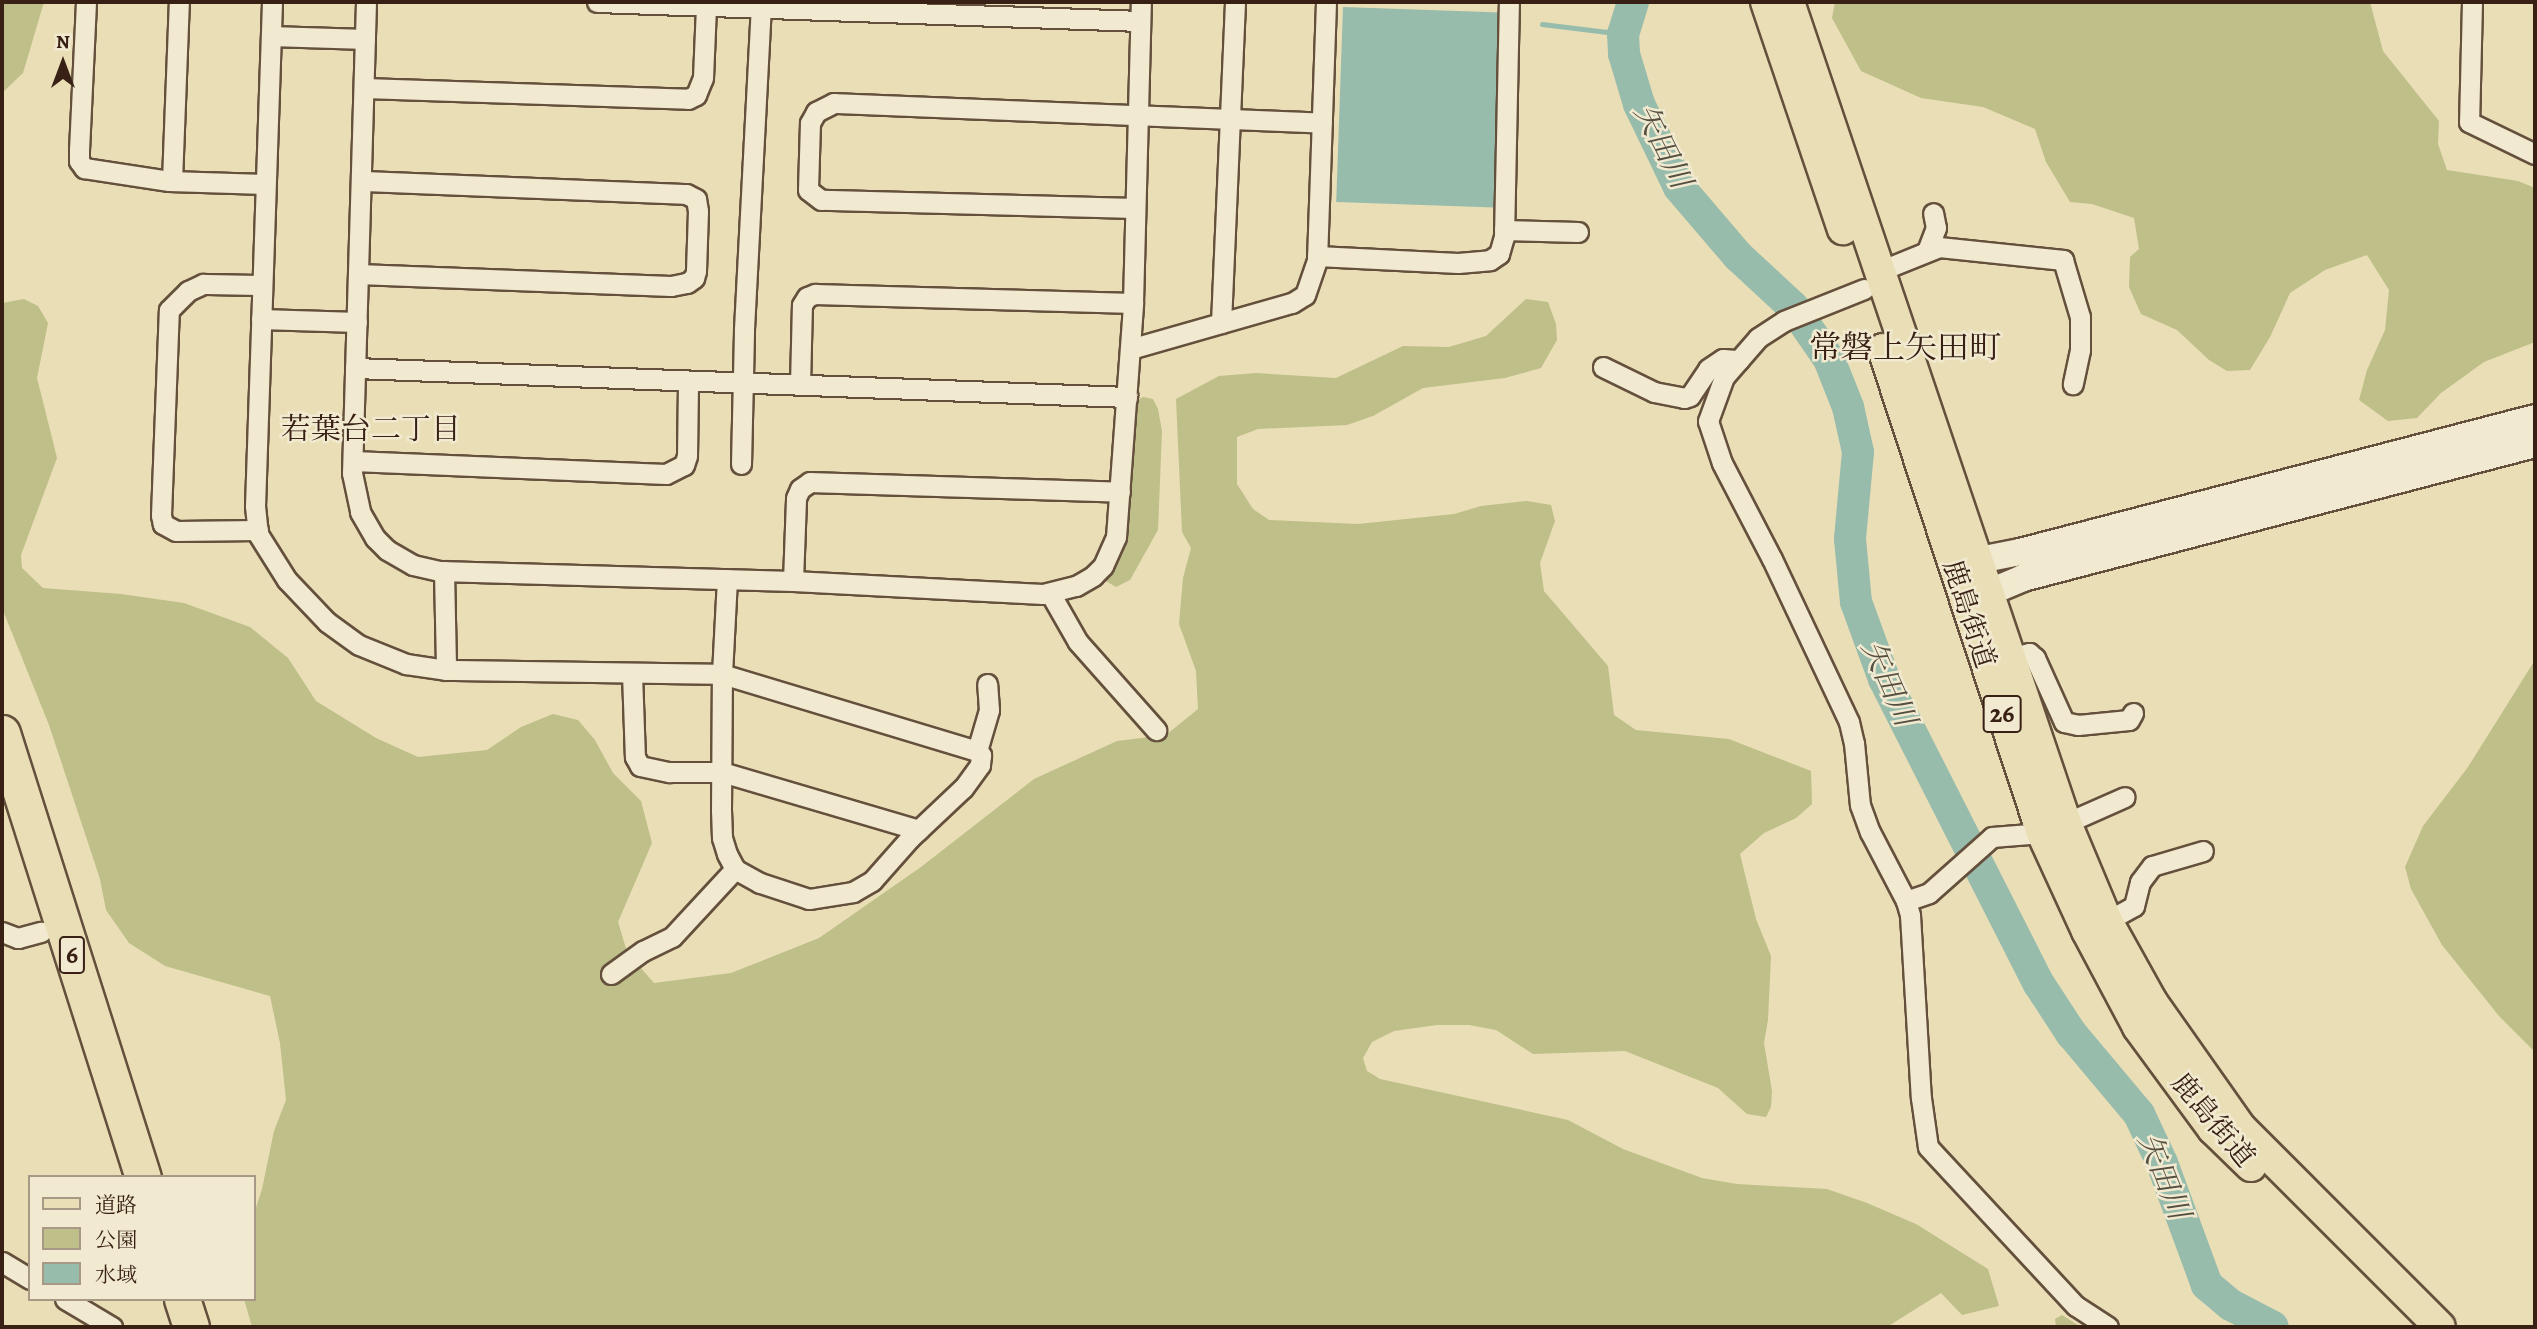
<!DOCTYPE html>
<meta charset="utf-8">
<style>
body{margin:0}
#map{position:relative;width:2537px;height:1329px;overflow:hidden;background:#eadeb6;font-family:Alegreya,"Noto Serif JP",serif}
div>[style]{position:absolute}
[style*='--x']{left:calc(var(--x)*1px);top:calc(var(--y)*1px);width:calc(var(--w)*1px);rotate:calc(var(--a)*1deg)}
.green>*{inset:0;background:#bebf89}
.water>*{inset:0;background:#98bcac;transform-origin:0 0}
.stream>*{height:5px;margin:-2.5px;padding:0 2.5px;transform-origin:2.5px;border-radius:2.5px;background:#98bcac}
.river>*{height:32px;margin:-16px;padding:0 16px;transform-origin:16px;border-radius:16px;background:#98bcac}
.roads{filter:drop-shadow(2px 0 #64503c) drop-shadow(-2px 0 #64503c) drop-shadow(0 2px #64503c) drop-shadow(0 -2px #64503c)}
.street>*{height:19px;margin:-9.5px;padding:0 9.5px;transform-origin:9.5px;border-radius:9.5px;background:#f1ead0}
.secondary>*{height:26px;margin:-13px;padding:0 13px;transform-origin:13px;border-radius:13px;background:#f1ead0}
.primary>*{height:30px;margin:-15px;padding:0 15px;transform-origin:15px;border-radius:15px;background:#eadeb6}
.highway>*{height:35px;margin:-17.5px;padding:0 17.5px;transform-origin:17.5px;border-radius:17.5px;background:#eadeb6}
span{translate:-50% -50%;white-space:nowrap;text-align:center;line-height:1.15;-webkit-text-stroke:5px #f1ead0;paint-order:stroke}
.shield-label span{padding:2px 5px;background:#f1ead0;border:2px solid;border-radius:5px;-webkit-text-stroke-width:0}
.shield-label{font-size:26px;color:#382014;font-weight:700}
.street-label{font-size:28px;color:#382014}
.water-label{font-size:30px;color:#554f42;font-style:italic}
.neighbourhood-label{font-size:30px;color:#382014}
.quarter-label{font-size:32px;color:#382014}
.frame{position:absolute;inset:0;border:4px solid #382014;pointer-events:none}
.legend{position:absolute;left:28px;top:1175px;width:228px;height:126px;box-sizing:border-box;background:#f1ead0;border:2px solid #a79985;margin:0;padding:9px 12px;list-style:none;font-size:21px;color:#382014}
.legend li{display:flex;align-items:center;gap:14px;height:35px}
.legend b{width:35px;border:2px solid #a79985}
.north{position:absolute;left:28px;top:28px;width:70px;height:70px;-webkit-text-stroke:5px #f1ead0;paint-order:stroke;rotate:0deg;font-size:19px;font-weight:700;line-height:28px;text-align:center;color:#382014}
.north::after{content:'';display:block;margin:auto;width:24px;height:32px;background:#382014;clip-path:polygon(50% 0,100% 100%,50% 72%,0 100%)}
</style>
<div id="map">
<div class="green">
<div style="clip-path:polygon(2px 2px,44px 2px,23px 73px,2px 93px)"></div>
<div style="clip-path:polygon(1835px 2px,2370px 2px,2383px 51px,2439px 121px,2438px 144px,2447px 170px,2518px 181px,2535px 188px,2535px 342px,2484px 362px,2441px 393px,2417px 418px,2388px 421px,2359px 400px,2367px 370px,2385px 330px,2389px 290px,2367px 255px,2325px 270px,2290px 293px,2270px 337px,2250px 370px,2227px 371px,2209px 360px,2177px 330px,2141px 314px,2129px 287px,2130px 257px,2139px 249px,2134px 218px,2092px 204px,2070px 202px,2046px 162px,2035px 129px,1983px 107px,1921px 98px,1861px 71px,1832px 18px)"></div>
<div style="clip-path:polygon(24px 299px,38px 306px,48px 323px,37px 378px,57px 458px,21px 555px,22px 568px,43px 588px,121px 594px,184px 603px,250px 627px,288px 658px,316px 701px,376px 738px,418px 757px,487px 750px,521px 727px,553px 714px,578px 720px,595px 740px,613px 773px,641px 801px,652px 843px,618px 922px,627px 952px,654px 983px,731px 973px,819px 938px,921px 867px,1034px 779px,1117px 741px,1166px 735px,1198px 709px,1196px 671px,1179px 624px,1183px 578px,1191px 548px,1182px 532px,1176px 399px,1219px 376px,1256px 373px,1336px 378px,1403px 346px,1449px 347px,1486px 336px,1526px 299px,1548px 302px,1556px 324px,1557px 340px,1541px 368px,1505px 378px,1423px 388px,1373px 416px,1347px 425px,1258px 429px,1237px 437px,1237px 484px,1253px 509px,1269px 520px,1358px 524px,1454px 514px,1481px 506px,1527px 501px,1551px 505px,1555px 521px,1540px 563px,1544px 591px,1608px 666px,1614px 715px,1636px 730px,1729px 739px,1811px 771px,1812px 804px,1796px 818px,1764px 833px,1740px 854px,1756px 919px,1771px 956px,1768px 1020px,1764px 1043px,1772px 1091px,1771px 1107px,1766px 1117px,1747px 1114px,1718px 1088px,1625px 1051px,1533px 1054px,1496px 1030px,1469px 1025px,1437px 1025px,1394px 1031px,1372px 1042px,1363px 1058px,1367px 1071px,1380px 1079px,1568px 1120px,1623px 1149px,1702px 1178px,1737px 1184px,1827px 1189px,1867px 1203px,1916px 1224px,1988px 1269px,1999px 1306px,1962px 1315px,1941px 1293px,1887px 1327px,252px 1327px,244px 1299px,254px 1299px,254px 1214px,262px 1189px,274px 1131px,286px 1100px,280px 1043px,270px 996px,165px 966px,129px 943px,106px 910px,100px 879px,49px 725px,2px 608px,2px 303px)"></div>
<div style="clip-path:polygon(1143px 397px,1153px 399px,1158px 409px,1162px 431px,1158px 530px,1130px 580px,1116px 587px,1104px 580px,1105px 570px,1130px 417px,1136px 401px)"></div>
<div style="clip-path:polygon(2535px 660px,2535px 1052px,2499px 1016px,2442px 945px,2411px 889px,2405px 867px,2423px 826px,2468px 767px)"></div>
<div style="clip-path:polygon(2062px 1315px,2081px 1327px,2056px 1327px,2055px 1319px)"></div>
</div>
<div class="water">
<div style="left:1343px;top:7px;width:158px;height:195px;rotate:2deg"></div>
</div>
<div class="stream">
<div style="--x:1542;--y:24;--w:82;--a:7"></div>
</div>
<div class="river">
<div style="--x:1633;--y:2;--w:34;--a:107"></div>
<div style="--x:1623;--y:34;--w:20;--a:87"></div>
<div style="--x:1624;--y:54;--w:52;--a:73.3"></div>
<div style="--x:1639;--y:104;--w:92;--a:64.3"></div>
<div style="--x:1679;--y:187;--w:91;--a:49.5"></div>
<div style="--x:1738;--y:256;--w:75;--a:42.8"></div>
<div style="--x:1793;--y:307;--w:63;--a:55.3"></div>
<div style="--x:1829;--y:359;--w:52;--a:68.4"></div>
<div style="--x:1848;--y:407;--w:46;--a:77.5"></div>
<div style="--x:1858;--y:452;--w:87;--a:95.3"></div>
<div style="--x:1850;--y:539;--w:63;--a:84.6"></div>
<div style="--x:1856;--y:602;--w:82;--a:70"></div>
<div style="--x:1884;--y:679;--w:342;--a:63.1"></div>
<div style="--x:2039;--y:984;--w:59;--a:56.9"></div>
<div style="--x:2071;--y:1033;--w:106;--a:50"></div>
<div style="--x:2139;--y:1114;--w:54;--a:64.9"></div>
<div style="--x:2162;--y:1163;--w:130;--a:69.8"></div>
<div style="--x:2207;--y:1285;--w:31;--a:40"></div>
<div style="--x:2231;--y:1305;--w:47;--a:27.6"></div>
</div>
<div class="roads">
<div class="street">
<div style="--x:86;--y:2;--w:148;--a:92.7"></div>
<div style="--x:79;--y:150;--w:11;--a:90"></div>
<div style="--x:79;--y:161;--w:9;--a:54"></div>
<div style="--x:84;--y:168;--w:86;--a:8.7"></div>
<div style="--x:169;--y:181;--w:96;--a:1.8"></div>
<div style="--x:272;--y:2;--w:504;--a:91.93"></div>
<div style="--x:255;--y:506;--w:28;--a:84"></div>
<div style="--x:258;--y:534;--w:54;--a:57.8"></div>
<div style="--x:287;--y:580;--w:58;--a:46.4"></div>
<div style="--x:327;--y:622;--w:39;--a:36"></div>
<div style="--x:359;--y:645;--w:51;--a:22"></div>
<div style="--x:406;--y:664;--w:40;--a:8.5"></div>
<div style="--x:446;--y:670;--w:276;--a:0.8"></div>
<div style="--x:722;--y:674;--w:266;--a:16.8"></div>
<div style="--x:977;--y:751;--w:6;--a:45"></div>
<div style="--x:981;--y:755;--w:10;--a:96"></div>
<div style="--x:980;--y:765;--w:29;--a:126"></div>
<div style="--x:963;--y:788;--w:73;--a:136.7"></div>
<div style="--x:910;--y:838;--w:57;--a:131.5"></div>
<div style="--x:872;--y:881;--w:22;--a:150"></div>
<div style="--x:853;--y:892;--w:45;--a:171"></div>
<div style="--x:809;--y:899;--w:52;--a:-161.9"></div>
<div style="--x:760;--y:883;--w:29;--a:-151"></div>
<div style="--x:735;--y:869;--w:17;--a:-118"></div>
<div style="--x:727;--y:854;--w:17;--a:-107"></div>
<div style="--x:722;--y:838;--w:27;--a:-92"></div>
<div style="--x:721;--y:811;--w:137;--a:-89.6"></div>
<div style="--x:722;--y:674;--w:95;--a:-87"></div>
<div style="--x:366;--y:2;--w:471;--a:91.7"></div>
<div style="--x:352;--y:473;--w:40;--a:78"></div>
<div style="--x:360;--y:512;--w:30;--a:60"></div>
<div style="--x:375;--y:538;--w:17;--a:45"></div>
<div style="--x:387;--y:550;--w:30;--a:30"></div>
<div style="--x:413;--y:565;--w:27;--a:13"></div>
<div style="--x:439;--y:571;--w:354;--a:1.6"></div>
<div style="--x:793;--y:581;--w:250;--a:3"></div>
<div style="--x:1043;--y:594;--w:34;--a:-14"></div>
<div style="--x:1076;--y:586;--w:20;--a:-30"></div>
<div style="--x:1093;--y:576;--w:14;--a:-45"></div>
<div style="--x:1103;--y:566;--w:32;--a:-66"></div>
<div style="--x:1116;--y:537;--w:235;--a:-85.8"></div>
<div style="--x:1133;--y:303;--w:301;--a:-88.5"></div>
<div style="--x:597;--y:2;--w:543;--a:2"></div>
<div style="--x:2472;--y:2;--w:120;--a:91.4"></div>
<div style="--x:2469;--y:122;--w:73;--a:25.9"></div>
<div style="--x:271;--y:36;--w:94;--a:1.8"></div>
<div style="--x:364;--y:88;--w:324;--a:1.9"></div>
<div style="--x:688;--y:99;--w:9;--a:-27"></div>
<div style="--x:696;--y:95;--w:18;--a:-68"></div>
<div style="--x:703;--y:78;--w:73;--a:-87.6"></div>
<div style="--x:172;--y:181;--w:179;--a:-87.8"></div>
<div style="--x:1135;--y:208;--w:314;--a:-178.5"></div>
<div style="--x:821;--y:200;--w:16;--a:-142"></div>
<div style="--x:808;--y:190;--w:67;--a:-88.3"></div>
<div style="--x:810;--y:123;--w:13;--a:-61"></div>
<div style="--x:816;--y:112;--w:20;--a:-27"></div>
<div style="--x:834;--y:103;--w:488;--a:2.3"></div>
<div style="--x:1504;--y:230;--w:74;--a:1.5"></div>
<div style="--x:1927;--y:251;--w:25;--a:-69"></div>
<div style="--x:1936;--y:228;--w:15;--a:-101"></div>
<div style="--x:1317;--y:256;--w:141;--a:2.8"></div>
<div style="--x:1458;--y:263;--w:32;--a:-5"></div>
<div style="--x:1490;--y:260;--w:11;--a:-34"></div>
<div style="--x:1499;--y:254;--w:18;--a:-74"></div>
<div style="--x:1504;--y:237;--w:235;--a:-88.8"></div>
<div style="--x:1892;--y:266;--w:51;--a:-22"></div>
<div style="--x:1939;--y:247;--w:125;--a:6"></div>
<div style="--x:2063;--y:260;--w:59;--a:73.4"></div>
<div style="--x:2080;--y:317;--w:33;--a:90"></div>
<div style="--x:2080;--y:350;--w:35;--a:102"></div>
<div style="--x:358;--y:274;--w:313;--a:2.2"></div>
<div style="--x:671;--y:286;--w:16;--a:-11"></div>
<div style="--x:687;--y:283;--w:9;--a:-36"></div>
<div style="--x:694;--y:278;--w:7;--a:-74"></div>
<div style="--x:696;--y:271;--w:60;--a:-88.1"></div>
<div style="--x:698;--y:211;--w:12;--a:-99"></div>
<div style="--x:696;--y:199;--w:11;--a:-153"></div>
<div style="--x:686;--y:194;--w:325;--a:-177.7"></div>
<div style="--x:1864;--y:289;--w:86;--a:158.2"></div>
<div style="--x:1784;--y:321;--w:31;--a:147"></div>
<div style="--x:1758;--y:338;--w:52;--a:131.1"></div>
<div style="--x:1724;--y:377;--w:47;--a:110"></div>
<div style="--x:1708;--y:421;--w:44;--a:71.6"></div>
<div style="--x:1722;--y:463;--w:108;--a:62.5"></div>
<div style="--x:1772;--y:559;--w:180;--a:64.7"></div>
<div style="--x:1849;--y:722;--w:22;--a:77"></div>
<div style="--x:1854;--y:743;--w:62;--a:84.5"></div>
<div style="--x:1860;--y:805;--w:29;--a:70"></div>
<div style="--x:1870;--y:832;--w:78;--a:62.4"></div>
<div style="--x:1906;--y:901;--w:15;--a:74"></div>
<div style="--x:1910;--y:915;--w:183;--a:86.6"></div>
<div style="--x:1921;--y:1098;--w:49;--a:81.9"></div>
<div style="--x:1928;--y:1147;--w:217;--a:47.1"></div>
<div style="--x:2076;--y:1306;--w:38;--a:33"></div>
<div style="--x:261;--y:319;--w:96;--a:1.8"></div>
<div style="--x:1221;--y:323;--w:321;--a:-87.5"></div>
<div style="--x:1130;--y:349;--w:168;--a:-15.9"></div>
<div style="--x:1292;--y:303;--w:15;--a:-32"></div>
<div style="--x:1305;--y:295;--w:37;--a:-71"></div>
<div style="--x:1317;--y:260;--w:258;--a:-88"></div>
<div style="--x:1603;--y:367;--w:57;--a:26.1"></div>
<div style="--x:1654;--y:392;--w:31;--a:11"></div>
<div style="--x:1684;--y:398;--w:6;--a:-18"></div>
<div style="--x:1690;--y:396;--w:32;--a:-56"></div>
<div style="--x:1708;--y:369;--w:18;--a:-34"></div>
<div style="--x:1723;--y:359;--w:16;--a:4"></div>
<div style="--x:355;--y:368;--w:773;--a:2.15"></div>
<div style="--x:800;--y:385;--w:80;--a:-88.6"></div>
<div style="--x:802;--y:305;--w:9;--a:-58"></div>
<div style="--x:807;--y:297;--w:9;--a:-21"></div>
<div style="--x:815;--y:294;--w:318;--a:1.6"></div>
<div style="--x:353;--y:461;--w:313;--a:2.4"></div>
<div style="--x:666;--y:474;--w:20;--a:-27"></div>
<div style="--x:684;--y:465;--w:9;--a:-72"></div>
<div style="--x:687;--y:456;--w:75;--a:-89.2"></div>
<div style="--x:741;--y:464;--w:135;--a:-88.7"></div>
<div style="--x:744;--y:329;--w:327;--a:-87"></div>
<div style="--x:258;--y:530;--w:82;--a:179.3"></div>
<div style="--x:176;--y:531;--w:15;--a:-152"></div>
<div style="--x:163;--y:524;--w:9;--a:-103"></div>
<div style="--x:161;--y:515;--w:205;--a:-87.8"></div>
<div style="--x:169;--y:310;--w:27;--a:-45"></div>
<div style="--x:188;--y:291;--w:17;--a:-25"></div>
<div style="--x:203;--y:284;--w:59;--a:1"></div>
<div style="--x:444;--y:571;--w:99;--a:88.8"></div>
<div style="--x:793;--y:581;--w:83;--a:-87.9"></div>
<div style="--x:796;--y:498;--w:10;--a:-66"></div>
<div style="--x:800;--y:489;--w:12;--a:-35"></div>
<div style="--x:810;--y:482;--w:310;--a:1.8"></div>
<div style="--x:1050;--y:593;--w:56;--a:60.3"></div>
<div style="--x:1078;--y:642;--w:118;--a:48.4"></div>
<div style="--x:2009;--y:658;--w:21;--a:-14"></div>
<div style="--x:2029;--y:653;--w:8;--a:40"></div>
<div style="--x:2035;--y:658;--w:70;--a:65.6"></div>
<div style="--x:2064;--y:722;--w:14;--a:12"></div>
<div style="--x:2078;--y:725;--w:51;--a:-5.6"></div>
<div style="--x:2129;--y:720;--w:8;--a:-60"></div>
<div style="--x:632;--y:673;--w:84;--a:88"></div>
<div style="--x:635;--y:757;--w:10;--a:61"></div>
<div style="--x:640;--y:766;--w:30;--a:12"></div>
<div style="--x:669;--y:772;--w:53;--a:0"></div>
<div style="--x:722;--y:772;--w:205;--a:16.4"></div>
<div style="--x:977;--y:751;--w:43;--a:-73.7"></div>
<div style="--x:989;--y:710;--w:26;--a:-94"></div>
<div style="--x:2066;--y:823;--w:64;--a:-23.8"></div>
<div style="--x:1906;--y:901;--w:24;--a:-19"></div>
<div style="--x:1929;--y:893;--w:84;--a:-41.6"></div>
<div style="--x:1992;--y:837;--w:50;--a:-4.6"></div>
<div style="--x:2107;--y:921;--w:31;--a:-29"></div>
<div style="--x:2134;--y:906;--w:25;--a:-76"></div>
<div style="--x:2140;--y:882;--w:20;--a:-53"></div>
<div style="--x:2152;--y:866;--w:53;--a:-16.4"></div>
<div style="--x:2;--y:932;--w:17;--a:21"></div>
<div style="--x:18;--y:938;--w:24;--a:-15"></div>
<div style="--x:611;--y:974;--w:39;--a:-36"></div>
<div style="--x:643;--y:951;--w:32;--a:-26"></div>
<div style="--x:672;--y:937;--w:93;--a:-47.2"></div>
<div style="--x:2;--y:1262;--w:33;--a:31"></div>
<div style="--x:65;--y:1299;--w:55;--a:30.8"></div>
</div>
<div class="secondary">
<div style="--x:1959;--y:564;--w:62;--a:-11.1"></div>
<div style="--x:2020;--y:552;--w:532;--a:-14.58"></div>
<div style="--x:1971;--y:600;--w:56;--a:-22.9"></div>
<div style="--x:2023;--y:578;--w:529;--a:-14.67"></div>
</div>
<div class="primary">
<div style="--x:1766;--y:2;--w:240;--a:71.3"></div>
<div style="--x:1789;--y:2;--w:866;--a:71.36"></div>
<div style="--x:2066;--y:823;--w:106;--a:67.3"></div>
<div style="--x:2107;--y:921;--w:93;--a:60.9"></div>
<div style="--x:2152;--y:1002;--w:154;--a:54.8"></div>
<div style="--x:2241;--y:1128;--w:281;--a:45"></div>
<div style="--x:1883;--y:349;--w:509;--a:71.81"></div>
<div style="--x:2042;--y:833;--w:108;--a:65.3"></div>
<div style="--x:2087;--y:931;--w:109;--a:62"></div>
<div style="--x:2138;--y:1027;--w:127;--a:53.7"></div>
<div style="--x:2213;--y:1129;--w:53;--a:44.2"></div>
</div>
<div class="highway">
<div style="--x:2;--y:733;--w:466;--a:72.4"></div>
<div style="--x:182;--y:1299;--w:29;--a:72"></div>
</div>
</div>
<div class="shield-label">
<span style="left:2002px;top:714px">26</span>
<span style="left:72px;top:955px">6</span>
</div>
<div class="street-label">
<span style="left:1969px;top:614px;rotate:72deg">鹿島街道</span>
<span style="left:2213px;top:1120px;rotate:50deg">鹿島街道</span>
</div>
<div class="water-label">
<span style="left:1663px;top:146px;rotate:63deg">矢田川</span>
<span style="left:1889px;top:683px;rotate:66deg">矢田川</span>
<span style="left:2164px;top:1176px;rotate:68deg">矢田川</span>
</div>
<div class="neighbourhood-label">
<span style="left:371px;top:429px">若葉台二丁目</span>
</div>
<div class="quarter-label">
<span style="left:1905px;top:347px">常磐上矢田町</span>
</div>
<div class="frame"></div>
<ul class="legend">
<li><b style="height:9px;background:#eadeb6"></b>道路</li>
<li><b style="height:19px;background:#bebf89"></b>公園</li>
<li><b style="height:19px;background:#98bcac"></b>水域</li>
</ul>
<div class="north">N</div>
</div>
